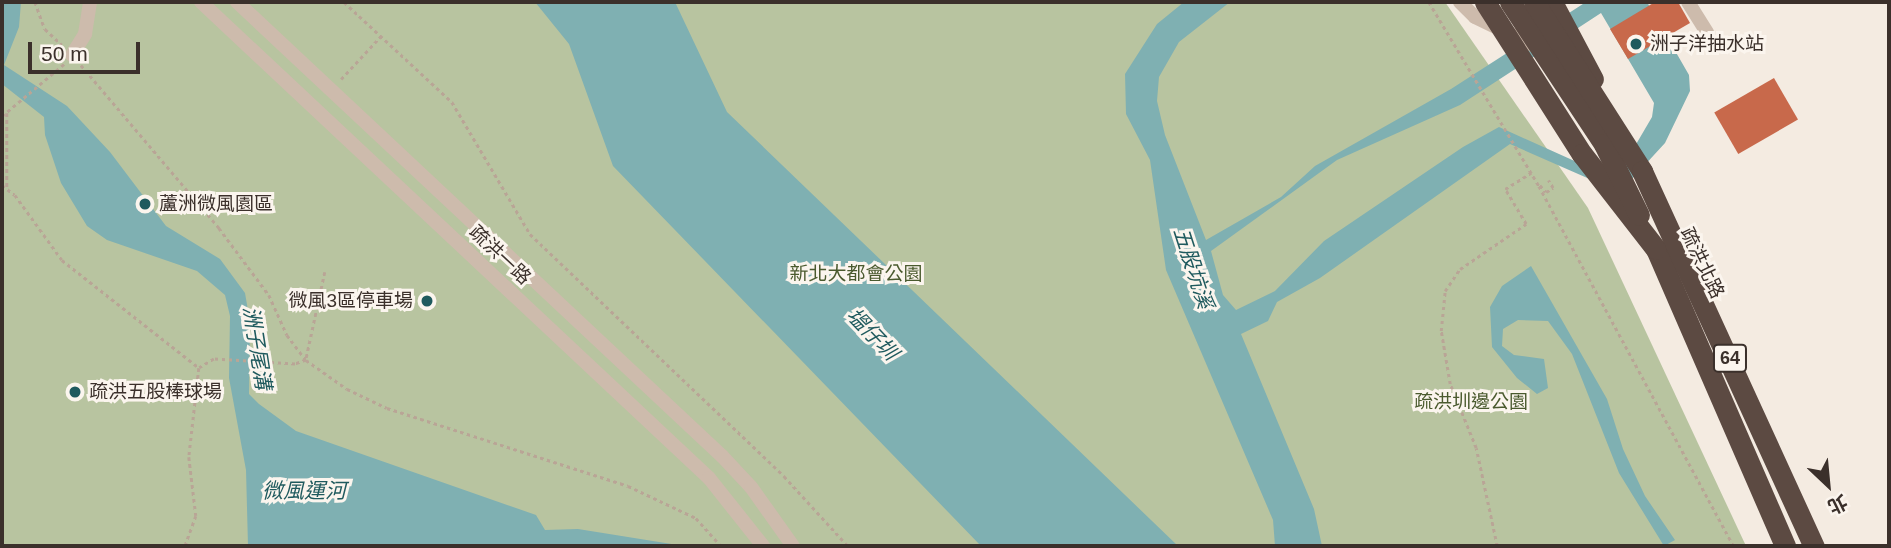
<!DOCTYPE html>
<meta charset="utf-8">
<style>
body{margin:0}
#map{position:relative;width:1891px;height:548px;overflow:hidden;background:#f4ebe1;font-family:Arial,"Noto Sans TC",sans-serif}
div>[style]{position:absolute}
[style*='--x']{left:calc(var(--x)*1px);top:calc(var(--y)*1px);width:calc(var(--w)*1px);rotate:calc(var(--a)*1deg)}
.green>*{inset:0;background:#b8c4a0}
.water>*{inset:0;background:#7fb0b2}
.building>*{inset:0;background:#c8694b;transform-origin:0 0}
.path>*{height:2.5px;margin-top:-1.25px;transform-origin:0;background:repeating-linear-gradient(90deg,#b9a596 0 3.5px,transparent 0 7px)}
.minor>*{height:14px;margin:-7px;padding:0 7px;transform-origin:7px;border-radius:7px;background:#cdbbac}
.highway>*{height:21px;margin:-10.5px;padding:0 10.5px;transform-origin:10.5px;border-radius:10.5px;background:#5c4a42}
.highway-bridge>*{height:21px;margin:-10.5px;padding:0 10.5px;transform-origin:10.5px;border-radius:10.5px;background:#5c4a42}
.dots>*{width:19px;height:19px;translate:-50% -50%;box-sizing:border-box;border:4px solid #fbf5ee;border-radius:50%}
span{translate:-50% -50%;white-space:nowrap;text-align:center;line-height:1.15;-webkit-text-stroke:6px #fbf5ee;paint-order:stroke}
.shield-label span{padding:2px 5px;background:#fbf5ee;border:2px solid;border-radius:5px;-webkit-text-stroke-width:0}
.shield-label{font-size:18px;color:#3b302b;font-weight:700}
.poi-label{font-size:19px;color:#3b302b}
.left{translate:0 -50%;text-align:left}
.right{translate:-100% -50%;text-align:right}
.street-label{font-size:19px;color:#3b302b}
.park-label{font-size:19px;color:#4a5a2e}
.water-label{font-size:21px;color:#1f5a5e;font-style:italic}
.frame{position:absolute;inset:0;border:4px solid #3b302b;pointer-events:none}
.north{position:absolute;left:1793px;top:450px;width:70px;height:70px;-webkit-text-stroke:5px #fbf5ee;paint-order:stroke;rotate:154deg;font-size:19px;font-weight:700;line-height:28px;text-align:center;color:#3b302b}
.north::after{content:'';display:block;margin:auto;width:24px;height:32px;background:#3b302b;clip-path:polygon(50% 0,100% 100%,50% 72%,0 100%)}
.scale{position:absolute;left:28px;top:42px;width:112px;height:32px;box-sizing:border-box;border:4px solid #3b302b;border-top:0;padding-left:9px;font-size:21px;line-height:24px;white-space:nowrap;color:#3b302b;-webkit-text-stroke:5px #fbf5ee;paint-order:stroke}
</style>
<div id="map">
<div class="green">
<div style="clip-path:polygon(2px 2px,1445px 2px,1588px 208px,1746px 546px,2px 546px)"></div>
</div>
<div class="water">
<div style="clip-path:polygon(2px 2px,21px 2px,19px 27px,4px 65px,67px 106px,110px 152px,166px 226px,220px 259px,245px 293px,250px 322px,249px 394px,259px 404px,296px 431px,536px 515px,545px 530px,578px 529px,684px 546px,248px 546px,246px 470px,229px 378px,230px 316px,225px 295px,197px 271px,107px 240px,87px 226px,61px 183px,45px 135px,44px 117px,2px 84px)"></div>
<div style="clip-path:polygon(535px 2px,675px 2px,727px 112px,1178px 546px,981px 546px,613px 166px,569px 44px)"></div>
<div style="clip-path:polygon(evenodd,1184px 2px,1230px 2px,1179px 42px,1159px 77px,1157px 101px,1165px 135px,1206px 240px,1281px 197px,1315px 166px,1451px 89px,1586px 2px,1647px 2px,1689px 75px,1690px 91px,1665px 143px,1631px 180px,1601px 184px,1510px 144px,1320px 278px,1277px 302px,1268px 321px,1241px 334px,1314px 509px,1322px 546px,1275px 546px,1273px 520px,1166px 270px,1150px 160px,1126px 114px,1125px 74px,1157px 24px,1184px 2px,1601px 13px,1654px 103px,1652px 117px,1628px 158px,1599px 172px,1499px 127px,1463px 147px,1324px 241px,1275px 291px,1236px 310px,1223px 295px,1211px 251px,1337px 160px,1460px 105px,1601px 13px)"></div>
<div style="clip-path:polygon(1531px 266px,1607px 399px,1623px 449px,1645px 496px,1675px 540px,1664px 546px,1619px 473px,1572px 354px,1548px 321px,1518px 320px,1503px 329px,1502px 346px,1514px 355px,1544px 359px,1548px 388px,1537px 394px,1517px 378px,1492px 347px,1490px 307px,1502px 286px)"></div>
</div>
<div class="building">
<div style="clip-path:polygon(1655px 2px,1678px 2px,1690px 23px,1628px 59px,1610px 29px)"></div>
<div style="left:1774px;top:78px;width:48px;height:69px;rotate:60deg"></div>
</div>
<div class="path">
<div style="--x:35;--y:2;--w:29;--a:70"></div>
<div style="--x:45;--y:29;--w:23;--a:43"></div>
<div style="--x:344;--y:2;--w:147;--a:42.8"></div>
<div style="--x:452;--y:102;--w:153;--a:59.4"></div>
<div style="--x:530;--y:234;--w:351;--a:43.6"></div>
<div style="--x:784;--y:476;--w:95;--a:47.6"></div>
<div style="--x:1429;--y:2;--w:214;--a:59.1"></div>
<div style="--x:1539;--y:186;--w:409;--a:61.6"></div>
<div style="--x:81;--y:65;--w:214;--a:49.7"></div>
<div style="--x:219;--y:228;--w:84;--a:53.3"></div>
<div style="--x:269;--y:295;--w:44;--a:65.8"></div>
<div style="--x:287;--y:335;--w:31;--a:53"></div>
<div style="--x:306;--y:360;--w:12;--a:160"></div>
<div style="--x:295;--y:364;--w:81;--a:-176.5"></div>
<div style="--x:214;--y:359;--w:17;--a:149"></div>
<div style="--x:199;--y:368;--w:90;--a:96.4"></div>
<div style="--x:189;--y:457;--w:59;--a:83.2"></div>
<div style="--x:196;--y:516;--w:32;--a:110"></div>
<div style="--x:341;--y:79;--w:59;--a:-47.1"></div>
<div style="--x:7;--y:113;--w:74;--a:90"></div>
<div style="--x:2;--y:116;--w:81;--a:-40"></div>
<div style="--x:2;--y:185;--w:16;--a:38"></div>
<div style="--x:15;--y:195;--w:80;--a:54.1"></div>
<div style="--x:62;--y:260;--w:174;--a:38.2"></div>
<div style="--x:1540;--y:185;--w:9;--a:49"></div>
<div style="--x:1546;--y:192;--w:8;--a:-30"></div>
<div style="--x:1553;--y:188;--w:9;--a:-122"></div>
<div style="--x:325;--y:272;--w:90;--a:102.2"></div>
<div style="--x:306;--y:360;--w:50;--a:35.3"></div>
<div style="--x:347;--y:389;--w:44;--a:25.4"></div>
<div style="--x:387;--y:408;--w:253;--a:17.9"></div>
<div style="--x:628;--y:486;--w:75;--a:25.2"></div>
<div style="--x:696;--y:518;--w:38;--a:48"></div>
<div style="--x:1497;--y:546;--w:100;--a:-102.1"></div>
<div style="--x:1476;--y:448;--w:69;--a:-112.1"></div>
<div style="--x:1450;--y:384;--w:54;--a:-99.6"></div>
<div style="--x:1441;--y:331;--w:40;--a:-84.3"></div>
<div style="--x:1445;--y:291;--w:27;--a:-56"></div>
<div style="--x:1460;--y:269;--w:80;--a:-34.3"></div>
<div style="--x:1526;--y:224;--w:41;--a:-121"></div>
<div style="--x:1505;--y:189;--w:31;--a:-32"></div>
</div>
<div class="minor">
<div style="--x:201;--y:2;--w:696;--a:43.14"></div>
<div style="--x:709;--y:478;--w:87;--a:51.5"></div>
<div style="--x:237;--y:2;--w:664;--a:43.11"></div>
<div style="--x:722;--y:456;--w:42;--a:46.9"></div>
<div style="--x:751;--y:487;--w:72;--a:54.6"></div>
<div style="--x:1460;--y:2;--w:21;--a:45"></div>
<div style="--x:1475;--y:17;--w:73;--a:25.9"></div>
<div style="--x:1688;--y:2;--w:36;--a:58"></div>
<div style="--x:72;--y:55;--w:25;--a:-58"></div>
<div style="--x:85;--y:34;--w:32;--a:-81"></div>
</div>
<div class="highway">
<div style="--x:1552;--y:2;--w:87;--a:62"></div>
<div style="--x:1656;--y:249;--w:324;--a:66.5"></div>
</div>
<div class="highway-bridge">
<div style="--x:1485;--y:2;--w:180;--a:57.5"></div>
<div style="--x:1582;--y:154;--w:120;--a:52.1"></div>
<div style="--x:1510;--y:2;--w:170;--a:56.5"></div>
<div style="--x:1604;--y:144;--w:79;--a:63.8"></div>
<div style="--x:1534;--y:2;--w:201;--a:57.4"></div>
<div style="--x:1642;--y:171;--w:413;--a:65.4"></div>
</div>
<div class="dots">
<div style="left:1636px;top:44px;background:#1f5a5e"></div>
<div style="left:145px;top:204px;background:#1f5a5e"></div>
<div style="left:427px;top:301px;background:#1f5a5e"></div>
<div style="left:75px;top:392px;background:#1f5a5e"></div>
</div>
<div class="shield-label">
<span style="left:1730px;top:358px">64</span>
</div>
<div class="poi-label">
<span class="left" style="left:1650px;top:44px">洲子洋抽水站</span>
<span class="left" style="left:159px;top:204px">蘆洲微風園區</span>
<span class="right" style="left:413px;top:301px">微風3區停車場</span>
<span class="left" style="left:89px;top:392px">疏洪五股棒球場</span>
</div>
<div class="street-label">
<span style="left:500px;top:255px;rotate:43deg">疏洪一路</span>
<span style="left:1702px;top:263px;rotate:64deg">疏洪北路</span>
</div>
<div class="park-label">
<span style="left:856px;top:274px">新北大都會公園</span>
<span style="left:1471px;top:402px">疏洪圳邊公園</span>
</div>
<div class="water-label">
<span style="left:1193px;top:268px;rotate:72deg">五股坑溪</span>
<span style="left:872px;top:334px;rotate:46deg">塭仔圳</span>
<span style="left:257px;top:348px;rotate:81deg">洲子尾溝</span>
<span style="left:304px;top:491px">微風運河</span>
</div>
<div class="frame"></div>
<div class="north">北</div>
<div class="scale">50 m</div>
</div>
